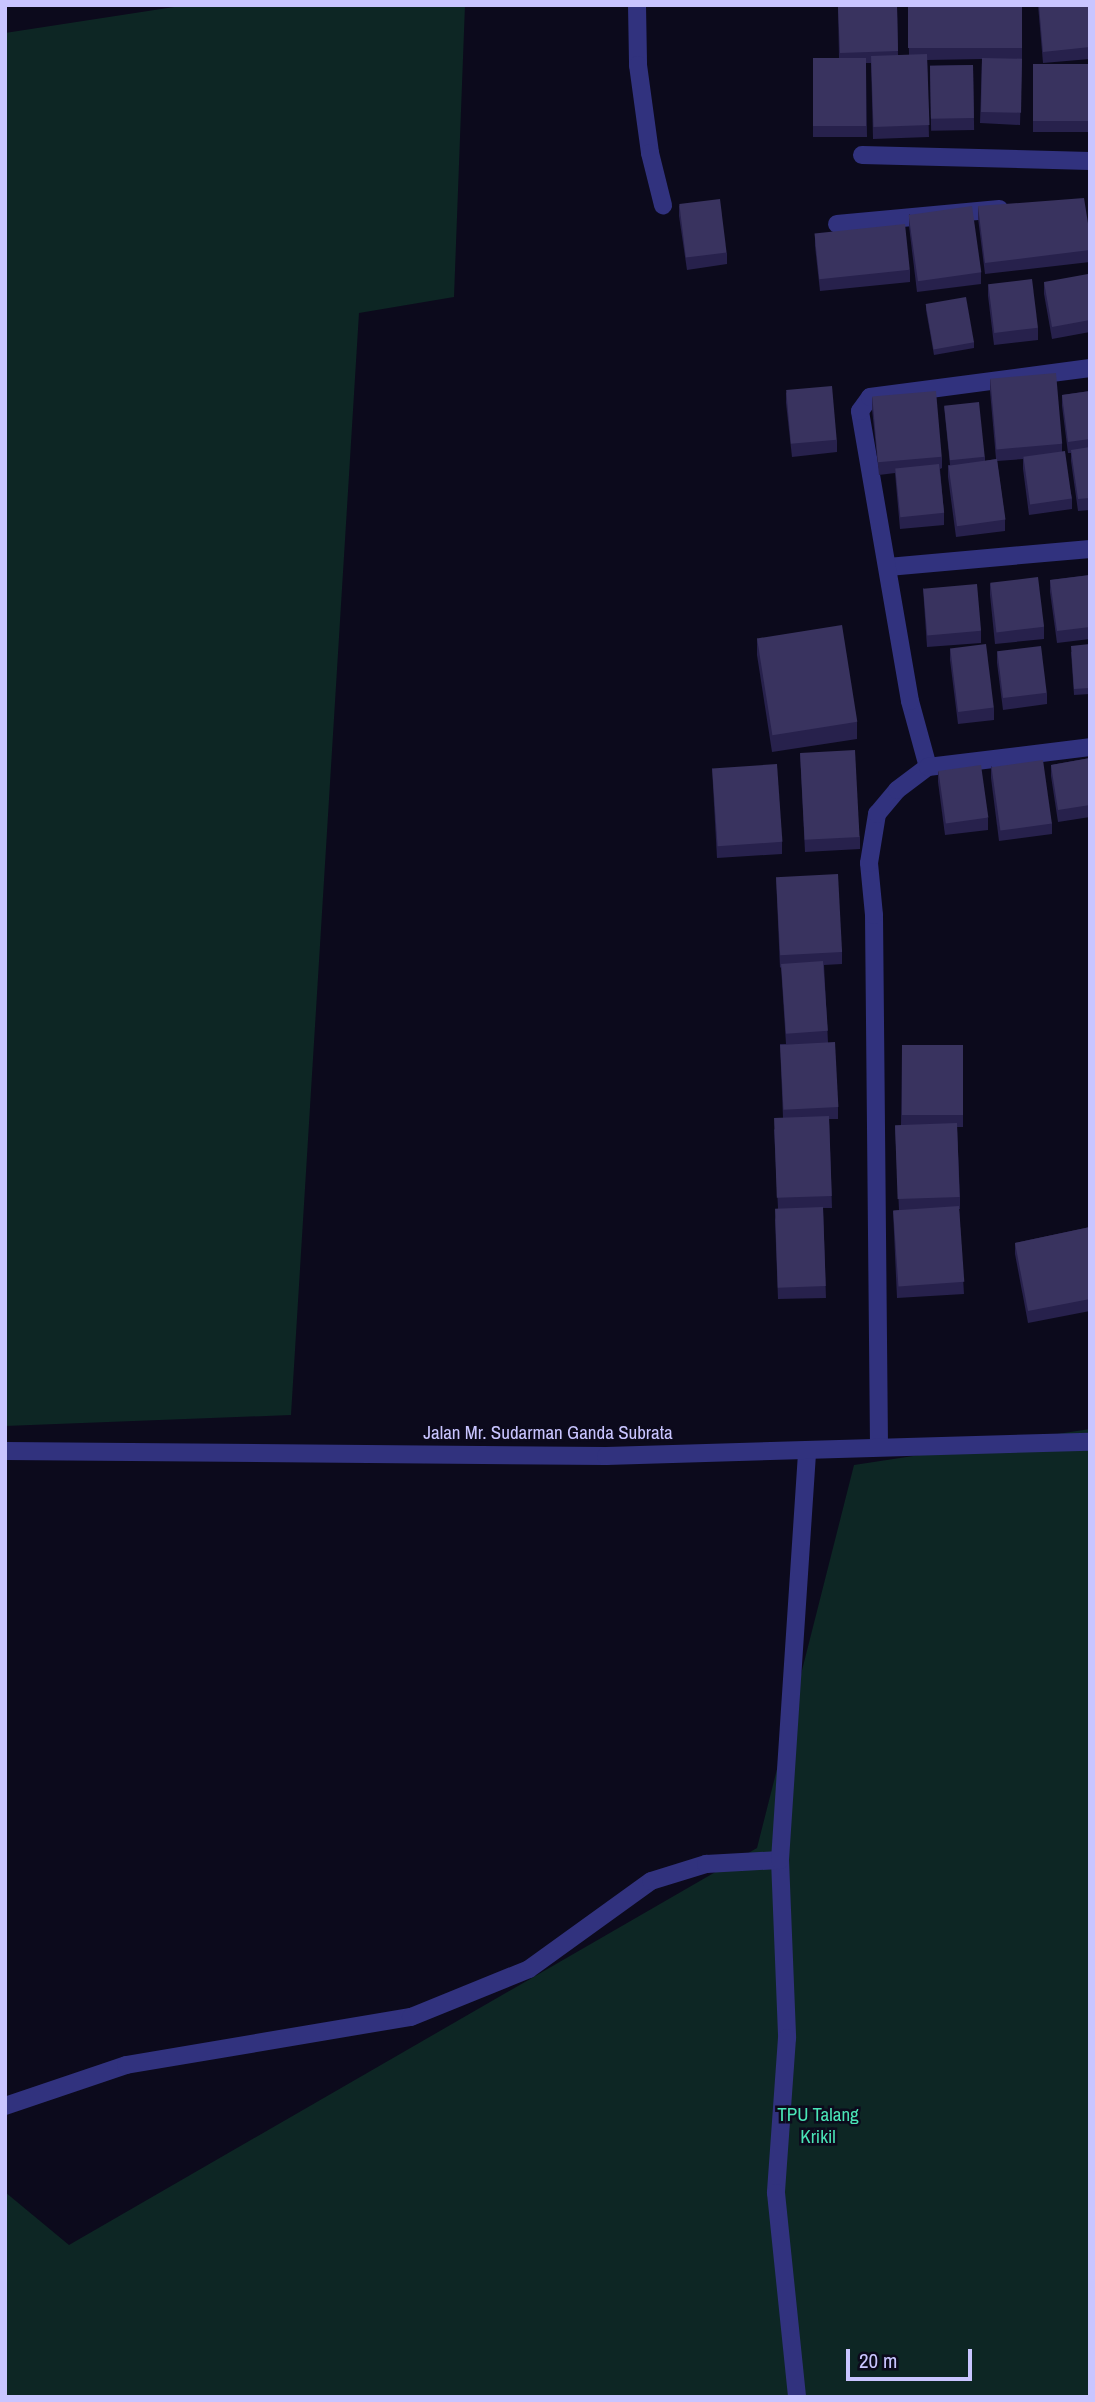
<!DOCTYPE html>
<style>
body{margin:0}
#map{position:relative;width:1095px;height:2402px;overflow:hidden;background:#0c0a1c;font-family:"Archivo Narrow",sans-serif}
div>[style]{position:absolute}
[style*='--x']{left:calc(var(--x)*1px);top:calc(var(--y)*1px);width:calc(var(--w)*1px);rotate:calc(var(--a)*1deg)}
.green>*{inset:0;background:#0d2624}
.service>*{height:18px;margin:-9px;padding:0 9px;transform-origin:9px;border-radius:9px;background:#31327e}
.minor>*{height:18px;margin:-9px;padding:0 9px;transform-origin:9px;border-radius:9px;background:#31327e}
.tertiary>*{height:18px;margin:-9px;padding:0 9px;transform-origin:9px;border-radius:9px;background:#31327e}
.wall>*{inset:0;background:#27214c;transform-origin:0 0}
.building>*{inset:0;background:#39335f;transform-origin:0 0}
span{translate:-50% -50%;white-space:nowrap;text-align:center;line-height:1.15;-webkit-text-stroke:5px #0c0a1c;paint-order:stroke}
.street-label{font-size:19px;color:#c9c5ff}
.park-label{font-size:19px;color:#4ae5b7}
.frame{position:absolute;inset:0;border:7px solid #c9c5ff;pointer-events:none}
.scale{position:absolute;left:846px;top:2349px;width:126px;height:32px;box-sizing:border-box;border:4px solid #c9c5ff;border-top:0;padding-left:9px;font-size:21px;line-height:24px;white-space:nowrap;color:#c9c5ff;-webkit-text-stroke:5px #0c0a1c;paint-order:stroke}
</style>
<div id="map">
<div class="green">
<div style="clip-path:polygon(187px 5px,465px 5px,454px 297px,359px 313px,291px 1415px,5px 1426px,5px 33px)"></div>
<div style="clip-path:polygon(1090px 1429px,1090px 2397px,5px 2397px,5px 2192px,69px 2245px,757px 1848px,854px 1465px)"></div>
</div>
<div class="service">
<div style="--x:780;--y:1860;--w:178;--a:87.7"></div>
<div style="--x:787;--y:2038;--w:155;--a:94.1"></div>
<div style="--x:776;--y:2193;--w:205;--a:84.1"></div>
</div>
<div class="minor">
<div style="--x:637;--y:5;--w:60;--a:89"></div>
<div style="--x:638;--y:65;--w:89;--a:82.2"></div>
<div style="--x:650;--y:153;--w:54;--a:76"></div>
<div style="--x:862;--y:155;--w:228;--a:1.5"></div>
<div style="--x:837;--y:224;--w:163;--a:-5.3"></div>
<div style="--x:888;--y:567;--w:203;--a:-5.1"></div>
<div style="--x:928;--y:767;--w:68;--a:-105.3"></div>
<div style="--x:910;--y:701;--w:294;--a:-99.8"></div>
<div style="--x:860;--y:411;--w:17;--a:-54"></div>
<div style="--x:870;--y:397;--w:222;--a:-7.5"></div>
<div style="--x:879;--y:1446;--w:531;--a:-90.54"></div>
<div style="--x:874;--y:915;--w:52;--a:-95.5"></div>
<div style="--x:869;--y:863;--w:50;--a:-80.7"></div>
<div style="--x:877;--y:814;--w:31;--a:-50"></div>
<div style="--x:897;--y:790;--w:39;--a:-37"></div>
<div style="--x:928;--y:767;--w:163;--a:-7"></div>
<div style="--x:5;--y:2106;--w:128;--a:-18.7"></div>
<div style="--x:126;--y:2065;--w:289;--a:-9.6"></div>
<div style="--x:411;--y:2017;--w:127;--a:-22.1"></div>
<div style="--x:529;--y:1969;--w:150;--a:-35.8"></div>
<div style="--x:651;--y:1881;--w:58;--a:-17.2"></div>
<div style="--x:706;--y:1864;--w:74;--a:-3.1"></div>
<div style="--x:780;--y:1860;--w:410;--a:-86.2"></div>
</div>
<div class="tertiary">
<div style="--x:5;--y:1451;--w:601;--a:0.48"></div>
<div style="--x:606;--y:1456;--w:484;--a:-1.7"></div>
</div>
<div class="wall">
<div style="clip-path:polygon(897px 5px,898px 55px,909px 55px,908px 5px,1022px 5px,1022px 59px,1020px 125px,980px 123px,982px 59px,927px 60px,929px 137px,873px 139px,871px 63px,866px 63px,867px 137px,813px 137px,813px 58px,839px 58px,838px 7px)"></div>
<div style="clip-path:polygon(1038px 5px,1090px 5px,1090px 59px,1043px 63px)"></div>
<div style="left:1090px;top:64px;width:68px;height:57px;rotate:90deg"></div>
<div style="left:973px;top:65px;width:65px;height:43px;rotate:89deg"></div>
<div style="clip-path:polygon(679px 205px,727px 253px,727px 264px,687px 270px,679px 216px)"></div>
<div style="clip-path:polygon(978px 206px,1090px 236px,1090px 262px,985px 274px,978px 218px)"></div>
<div style="clip-path:polygon(909px 214px,981px 272px,981px 284px,917px 292px,909px 226px)"></div>
<div style="clip-path:polygon(815px 235px,910px 270px,910px 282px,820px 291px,815px 246px)"></div>
<div style="clip-path:polygon(1044px 282px,1090px 283px,1090px 332px,1052px 339px,1044px 294px)"></div>
<div style="clip-path:polygon(988px 284px,1038px 328px,1038px 340px,994px 345px,988px 296px)"></div>
<div style="clip-path:polygon(926px 304px,974px 342px,974px 348px,934px 355px,926px 310px)"></div>
<div style="clip-path:polygon(990px 379px,1062px 444px,1062px 452px,1072px 498px,1072px 509px,1029px 515px,1023px 469px,1023px 459px,997px 461px,1005px 519px,1005px 531px,956px 537px,948px 477px,948px 465px,950px 465px,944px 406px,985px 457px,985px 461px,996px 459px,990px 391px)"></div>
<div style="clip-path:polygon(1090px 391px,1090px 510px,1078px 511px,1071px 461px,1071px 453px,1068px 453px,1062px 406px,1062px 395px)"></div>
<div style="clip-path:polygon(786px 392px,837px 440px,837px 452px,792px 457px,786px 403px)"></div>
<div style="clip-path:polygon(872px 397px,942px 457px,942px 468px,940px 469px,944px 513px,944px 525px,900px 529px,895px 473px,879px 475px,872px 409px)"></div>
<div style="clip-path:polygon(1090px 575px,1090px 639px,1057px 643px,1050px 592px,1050px 580px)"></div>
<div style="clip-path:polygon(990px 583px,1044px 627px,1044px 639px,995px 644px,990px 595px)"></div>
<div style="clip-path:polygon(923px 588px,981px 631px,981px 643px,927px 647px)"></div>
<div style="clip-path:polygon(757px 638px,857px 722px,857px 739px,772px 752px,757px 655px)"></div>
<div style="clip-path:polygon(1090px 644px,1090px 694px,1074px 695px,1071px 652px)"></div>
<div style="clip-path:polygon(950px 648px,994px 708px,994px 720px,958px 724px,950px 660px)"></div>
<div style="clip-path:polygon(997px 651px,1047px 693px,1047px 704px,1003px 710px,997px 663px)"></div>
<div style="clip-path:polygon(800px 753px,860px 837px,860px 849px,805px 852px)"></div>
<div style="clip-path:polygon(1090px 758px,1090px 817px,1058px 822px,1051px 776px,1051px 765px)"></div>
<div style="clip-path:polygon(991px 766px,1052px 823px,1052px 834px,999px 841px,991px 778px)"></div>
<div style="clip-path:polygon(712px 768px,782px 842px,782px 854px,717px 858px)"></div>
<div style="clip-path:polygon(938px 771px,988px 818px,988px 830px,945px 835px,938px 782px)"></div>
<div style="clip-path:polygon(776px 877px,842px 952px,842px 964px,824px 965px,828px 1042px,838px 1107px,838px 1119px,829px 1119px,832px 1208px,823px 1208px,826px 1298px,778px 1299px,775px 1220px,778px 1208px,774px 1130px,783px 1118px,780px 1044px,786px 1044px,781px 967px,780px 968px)"></div>
<div style="clip-path:polygon(902px 1045px,963px 1045px,963px 1127px,957px 1127px,960px 1197px,960px 1209px,959px 1209px,964px 1294px,897px 1298px,893px 1211px,899px 1210px,895px 1126px,901px 1126px)"></div>
<div style="clip-path:polygon(1090px 1227px,1090px 1311px,1028px 1323px,1015px 1254px,1015px 1243px)"></div>
</div>
<div class="building">
<div style="clip-path:polygon(884px 5px,897px 5px,898px 51px,840px 53px,838px 7px)"></div>
<div style="left:908px;top:5px;width:114px;height:43px"></div>
<div style="clip-path:polygon(1039px 5px,1090px 5px,1090px 47px,1043px 52px)"></div>
<div style="left:927px;top:54px;width:71px;height:56px;rotate:88deg"></div>
<div style="left:813px;top:58px;width:53px;height:68px"></div>
<div style="left:982px;top:58px;width:40px;height:54px;rotate:1deg"></div>
<div style="left:1090px;top:64px;width:57px;height:57px;rotate:90deg"></div>
<div style="left:973px;top:65px;width:53px;height:43px;rotate:89deg"></div>
<div style="clip-path:polygon(1084px 198px,1090px 236px,1090px 250px,985px 263px,978px 206px)"></div>
<div style="left:720px;top:199px;width:54px;height:41px;rotate:83deg"></div>
<div style="left:972px;top:206px;width:67px;height:64px;rotate:82deg"></div>
<div style="left:905px;top:224px;width:46px;height:91px;rotate:84deg"></div>
<div style="clip-path:polygon(1088px 274px,1090px 283px,1090px 320px,1052px 327px,1044px 282px)"></div>
<div style="left:1032px;top:279px;width:49px;height:44px;rotate:83deg"></div>
<div style="left:966px;top:297px;width:46px;height:41px;rotate:80deg"></div>
<div style="left:1056px;top:373px;width:71px;height:66px;rotate:85deg"></div>
<div style="left:832px;top:386px;width:54px;height:46px;rotate:85deg"></div>
<div style="left:936px;top:391px;width:66px;height:64px;rotate:85deg"></div>
<div style="clip-path:polygon(1090px 391px,1090px 439px,1068px 442px,1062px 395px)"></div>
<div style="left:979px;top:402px;width:55px;height:35px;rotate:84deg"></div>
<div style="clip-path:polygon(1090px 447px,1090px 498px,1078px 499px,1071px 450px)"></div>
<div style="left:1065px;top:451px;width:48px;height:42px;rotate:82deg"></div>
<div style="left:997px;top:459px;width:61px;height:49px;rotate:82deg"></div>
<div style="left:939px;top:464px;width:49px;height:44px;rotate:84deg"></div>
<div style="clip-path:polygon(1090px 575px,1090px 627px,1057px 631px,1050px 580px)"></div>
<div style="left:1038px;top:577px;width:50px;height:48px;rotate:83deg"></div>
<div style="left:977px;top:584px;width:47px;height:54px;rotate:85deg"></div>
<div style="left:842px;top:625px;width:98px;height:86px;rotate:81deg"></div>
<div style="left:986px;top:644px;width:64px;height:36px;rotate:83deg"></div>
<div style="clip-path:polygon(1090px 644px,1090px 688px,1074px 689px,1071px 646px)"></div>
<div style="left:1041px;top:646px;width:47px;height:44px;rotate:83deg"></div>
<div style="left:855px;top:750px;width:87px;height:55px;rotate:87deg"></div>
<div style="clip-path:polygon(1090px 758px,1090px 805px,1058px 810px,1051px 765px)"></div>
<div style="left:1043px;top:760px;width:64px;height:52px;rotate:82deg"></div>
<div style="left:777px;top:764px;width:78px;height:65px;rotate:86deg"></div>
<div style="left:981px;top:765px;width:53px;height:43px;rotate:82deg"></div>
<div style="left:838px;top:874px;width:78px;height:62px;rotate:87deg"></div>
<div style="left:823px;top:961px;width:70px;height:42px;rotate:86deg"></div>
<div style="left:835px;top:1042px;width:65px;height:55px;rotate:87deg"></div>
<div style="left:902px;top:1045px;width:61px;height:70px"></div>
<div style="left:829px;top:1116px;width:80px;height:55px;rotate:88deg"></div>
<div style="left:957px;top:1123px;width:74px;height:62px;rotate:88deg"></div>
<div style="left:959px;top:1206px;width:76px;height:66px;rotate:86deg"></div>
<div style="left:823px;top:1207px;width:79px;height:48px;rotate:88deg"></div>
<div style="clip-path:polygon(1090px 1227px,1090px 1299px,1028px 1311px,1015px 1243px)"></div>
</div>
<div class="street-label">
<span style="left:548px;top:1433px">Jalan Mr. Sudarman Ganda Subrata</span>
</div>
<div class="park-label">
<span style="left:818px;top:2126px">TPU Talang<br>Krikil</span>
</div>
<div class="frame"></div>
<div class="scale">20 m</div>
</div>
